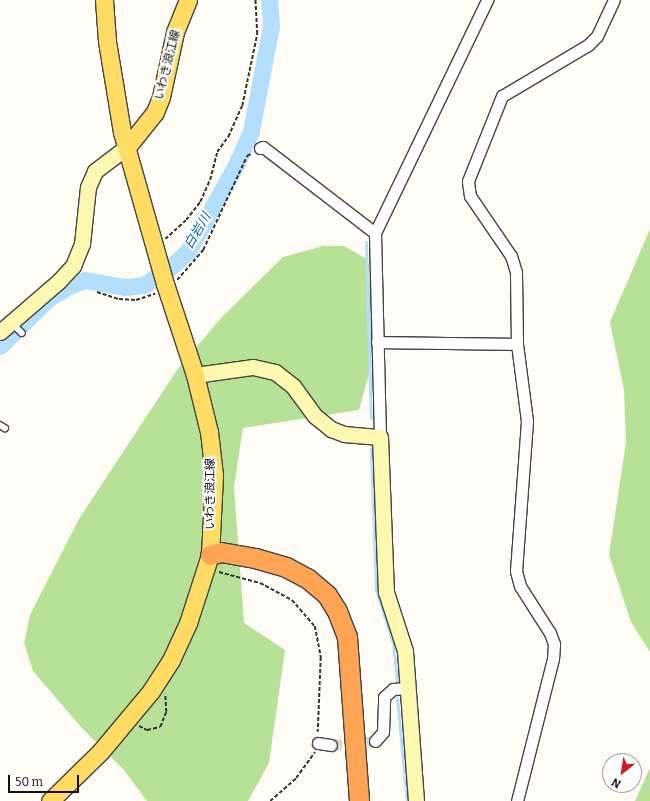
<!DOCTYPE html>
<meta charset="utf-8">
<style>
body{margin:0}
#map{position:relative;width:650px;height:801px;overflow:hidden;background:#fffdf5;font-family:Bitter,"Noto Sans JP",serif}
div>[style]{position:absolute}
[style*='--x']{left:calc(var(--x)*1px);top:calc(var(--y)*1px);width:calc(var(--w)*1px);rotate:calc(var(--a)*1deg)}
.forest>*{inset:0;background:#b6e196}
.stream>*{height:3px;margin:-1.5px;padding:0 1.5px;transform-origin:1.5px;border-radius:1.5px;background:#b3dffc}
.river>*{height:17px;margin:-8.5px;padding:0 8.5px;transform-origin:8.5px;border-radius:8.5px;background:#b3dffc}
.street-tunnel>*{height:11px;margin-top:-5.5px;transform-origin:0;background:repeating-linear-gradient(90deg,#dbdad3 0 11px,transparent 0 16.5px)}
.path>*{height:1.5px;margin-top:-0.75px;transform-origin:0;background:repeating-linear-gradient(90deg,#333 0 4px,transparent 0 6px)}
.roads{filter:drop-shadow(1px 0 #444) drop-shadow(-1px 0 #444) drop-shadow(0 1px #444) drop-shadow(0 -1px #444)}
.lane>*{height:5.5px;margin:-2.75px;padding:0 2.75px;transform-origin:2.75px;border-radius:2.75px;background:#fff}
.street>*{height:11px;margin:-5.5px;padding:0 5.5px;transform-origin:5.5px;border-radius:5.5px;background:#fff}
.secondary>*{height:15px;margin:-7.5px;padding:0 7.5px;transform-origin:7.5px;border-radius:7.5px;background:#fff8b0}
.primary>*{height:17px;margin:-8.5px;padding:0 8.5px;transform-origin:8.5px;border-radius:8.5px;background:#ffdd65}
.highway>*{height:19px;margin:-9.5px;padding:0 9.5px;transform-origin:9.5px;border-radius:9.5px;background:#ffa553}
span{translate:-50% -50%;white-space:nowrap;text-align:center;line-height:1.15;-webkit-text-stroke:4px #fff;paint-order:stroke}
.street-label{font-size:12px;color:#111}
.water-label{font-size:13px;color:#0b65b2;font-style:italic}
.north{position:absolute;left:602px;top:753px;width:40px;height:40px;box-sizing:border-box;background:#fff;border:1px solid #a0a0a0;border-radius:50%;rotate:210deg;font-size:11px;font-weight:700;line-height:16px;text-align:center;color:#111}
.north::after{content:'';display:block;margin:auto;width:14px;height:18px;background:#d1181d;clip-path:polygon(50% 0,100% 100%,50% 72%,0 100%)}
.scale{position:absolute;left:8px;top:775px;width:71px;height:18px;box-sizing:border-box;border:2px solid #111;border-top:0;padding-left:5px;font-size:12px;line-height:14px;white-space:nowrap;color:#111;-webkit-text-stroke:3px #fff;paint-order:stroke}
</style>
<div id="map">
<div class="forest">
<div style="clip-path:polygon(650px 229px,650px 652px,631px 622px,609px 555px,626px 442px,624px 390px,610px 322px)"></div>
<div style="clip-path:polygon(323px 246px,344px 246px,367px 259px,378px 287px,374px 356px,359px 410px,243px 428px,234px 487px,244px 623px,285px 650px,269px 763px,248px 801px,147px 801px,123px 769px,80px 726px,33px 671px,24px 643px,30px 615px,79px 519px,177px 370px,221px 318px,283px 257px)"></div>
<div style="clip-path:polygon(650px 768px,650px 801px,635px 801px,639px 792px)"></div>
</div>
<div class="stream">
<div style="--x:251;--y:131;--w:16;--a:79"></div>
<div style="--x:254;--y:147;--w:76;--a:37.5"></div>
<div style="--x:366;--y:242;--w:176;--a:88.4"></div>
<div style="--x:371;--y:448;--w:142;--a:88"></div>
<div style="--x:376;--y:590;--w:56;--a:72.2"></div>
<div style="--x:393;--y:643;--w:38;--a:84"></div>
<div style="--x:397;--y:698;--w:103;--a:84.5"></div>
</div>
<div class="river">
<div style="--x:0;--y:346;--w:69;--a:-44.4"></div>
<div style="--x:49;--y:298;--w:23;--a:-31"></div>
<div style="--x:69;--y:286;--w:17;--a:-21"></div>
<div style="--x:85;--y:280;--w:41;--a:9.9"></div>
<div style="--x:125;--y:287;--w:19;--a:-6"></div>
<div style="--x:144;--y:285;--w:34;--a:-34"></div>
<div style="--x:172;--y:266;--w:22;--a:-43"></div>
<div style="--x:188;--y:251;--w:98;--a:-60.8"></div>
<div style="--x:236;--y:165;--w:37;--a:-66"></div>
<div style="--x:251;--y:131;--w:107;--a:-79.2"></div>
<div style="--x:271;--y:26;--w:26;--a:-94"></div>
</div>
<div class="street-tunnel">
<div style="--x:331;--y:745;--w:44;--a:-5.2"></div>
</div>
<div class="path">
<div style="--x:165;--y:239;--w:28;--a:-42"></div>
<div style="--x:186;--y:220;--w:23;--a:-52"></div>
<div style="--x:200;--y:202;--w:24;--a:-66"></div>
<div style="--x:210;--y:180;--w:29;--a:-76"></div>
<div style="--x:217;--y:152;--w:19;--a:-54"></div>
<div style="--x:228;--y:137;--w:34;--a:-66"></div>
<div style="--x:242;--y:106;--w:74;--a:-78.2"></div>
<div style="--x:257;--y:34;--w:34;--a:-93"></div>
<div style="--x:177;--y:280;--w:40;--a:-49"></div>
<div style="--x:203;--y:250;--w:104;--a:-64.9"></div>
<div style="--x:247;--y:156;--w:4;--a:-27"></div>
<div style="--x:97;--y:292;--w:23;--a:18"></div>
<div style="--x:119;--y:299;--w:17;--a:3"></div>
<div style="--x:136;--y:300;--w:20;--a:-18"></div>
<div style="--x:219;--y:572;--w:42;--a:15"></div>
<div style="--x:260;--y:583;--w:36;--a:28"></div>
<div style="--x:292;--y:600;--w:35;--a:49"></div>
<div style="--x:315;--y:626;--w:32;--a:79"></div>
<div style="--x:321;--y:657;--w:75;--a:92.3"></div>
<div style="--x:139;--y:726;--w:9;--a:27"></div>
<div style="--x:147;--y:730;--w:13;--a:-13"></div>
<div style="--x:160;--y:727;--w:16;--a:-68"></div>
<div style="--x:166;--y:712;--w:18;--a:-93"></div>
<div style="--x:270;--y:801;--w:35;--a:-41"></div>
<div style="--x:296;--y:778;--w:32;--a:-54"></div>
</div>
<div class="roads">
<div class="lane">
<div style="--x:12;--y:323;--w:14;--a:45"></div>
<div style="--x:0;--y:425;--w:6;--a:31"></div>
</div>
<div class="street">
<div style="--x:260;--y:148;--w:3;--a:-18"></div>
<div style="--x:263;--y:147;--w:141;--a:37.5"></div>
<div style="--x:375;--y:233;--w:204;--a:88.6"></div>
<div style="--x:375;--y:233;--w:259;--a:-64.3"></div>
<div style="--x:377;--y:342;--w:140;--a:0.8"></div>
<div style="--x:375;--y:741;--w:12;--a:-48"></div>
<div style="--x:383;--y:732;--w:35;--a:-88"></div>
<div style="--x:384;--y:697;--w:12;--a:-42"></div>
<div style="--x:393;--y:689;--w:13;--a:-4"></div>
<div style="--x:318;--y:743;--w:13;--a:9"></div>
<div style="--x:517;--y:801;--w:146;--a:-75.8"></div>
<div style="--x:553;--y:659;--w:15;--a:-86"></div>
<div style="--x:554;--y:644;--w:12;--a:-110"></div>
<div style="--x:550;--y:633;--w:56;--a:-122.6"></div>
<div style="--x:520;--y:586;--w:16;--a:-105"></div>
<div style="--x:516;--y:571;--w:150;--a:-85.8"></div>
<div style="--x:527;--y:421;--w:78;--a:-97.4"></div>
<div style="--x:517;--y:344;--w:72;--a:-90.8"></div>
<div style="--x:516;--y:272;--w:17;--a:-107"></div>
<div style="--x:511;--y:256;--w:73;--a:-124.3"></div>
<div style="--x:470;--y:196;--w:15;--a:-98"></div>
<div style="--x:468;--y:181;--w:92;--a:-68.2"></div>
<div style="--x:502;--y:96;--w:100;--a:-30.7"></div>
<div style="--x:588;--y:45;--w:13;--a:-45"></div>
<div style="--x:597;--y:36;--w:40;--a:-65"></div>
</div>
<div class="secondary">
<div style="--x:0;--y:332;--w:77;--a:-40.8"></div>
<div style="--x:58;--y:282;--w:22;--a:-47"></div>
<div style="--x:73;--y:266;--w:24;--a:-68"></div>
<div style="--x:82;--y:244;--w:57;--a:-84"></div>
<div style="--x:88;--y:187;--w:17;--a:-66"></div>
<div style="--x:95;--y:171;--w:41;--a:-37.1"></div>
<div style="--x:195;--y:375;--w:59;--a:-7.9"></div>
<div style="--x:253;--y:367;--w:23;--a:13"></div>
<div style="--x:275;--y:372;--w:23;--a:38"></div>
<div style="--x:293;--y:386;--w:37;--a:54"></div>
<div style="--x:315;--y:416;--w:21;--a:39"></div>
<div style="--x:331;--y:429;--w:14;--a:21"></div>
<div style="--x:344;--y:434;--w:36;--a:5"></div>
<div style="--x:380;--y:437;--w:155;--a:87.8"></div>
<div style="--x:386;--y:592;--w:62;--a:72.1"></div>
<div style="--x:405;--y:651;--w:150;--a:85.8"></div>
</div>
<div class="primary">
<div style="--x:128;--y:146;--w:43;--a:-51.5"></div>
<div style="--x:155;--y:112;--w:16;--a:-68"></div>
<div style="--x:161;--y:97;--w:66;--a:-77.8"></div>
<div style="--x:175;--y:32;--w:35;--a:-68"></div>
<div style="--x:50;--y:801;--w:71;--a:-44.4"></div>
<div style="--x:101;--y:751;--w:78;--a:-50.2"></div>
<div style="--x:151;--y:691;--w:37;--a:-57"></div>
<div style="--x:171;--y:660;--w:41;--a:-65.3"></div>
<div style="--x:188;--y:623;--w:71;--a:-72.1"></div>
<div style="--x:210;--y:555;--w:80;--a:-87.1"></div>
<div style="--x:214;--y:475;--w:43;--a:-96.6"></div>
<div style="--x:209;--y:432;--w:59;--a:-103.8"></div>
<div style="--x:195;--y:375;--w:96;--a:-108.2"></div>
<div style="--x:165;--y:284;--w:158;--a:-105.8"></div>
<div style="--x:122;--y:132;--w:92;--a:-99.4"></div>
<div style="--x:107;--y:41;--w:41;--a:-94.2"></div>
</div>
<div class="highway">
<div style="--x:210;--y:555;--w:11;--a:-15"></div>
<div style="--x:221;--y:552;--w:35;--a:10"></div>
<div style="--x:255;--y:558;--w:32;--a:16"></div>
<div style="--x:286;--y:567;--w:24;--a:28"></div>
<div style="--x:307;--y:578;--w:26;--a:40"></div>
<div style="--x:327;--y:595;--w:19;--a:58"></div>
<div style="--x:337;--y:611;--w:28;--a:69"></div>
<div style="--x:347;--y:637;--w:164;--a:85.8"></div>
</div>
</div>
<div class="street-label">
<span style="left:168px;top:65px;rotate:-76deg">いわき浪江線</span>
<span style="left:211px;top:494px;rotate:-90deg">いわき浪江線</span>
</div>
<div class="water-label">
<span style="left:198px;top:231px;rotate:-59deg">白岩川</span>
</div>
<div class="north">N</div>
<div class="scale">50 m</div>
</div>
